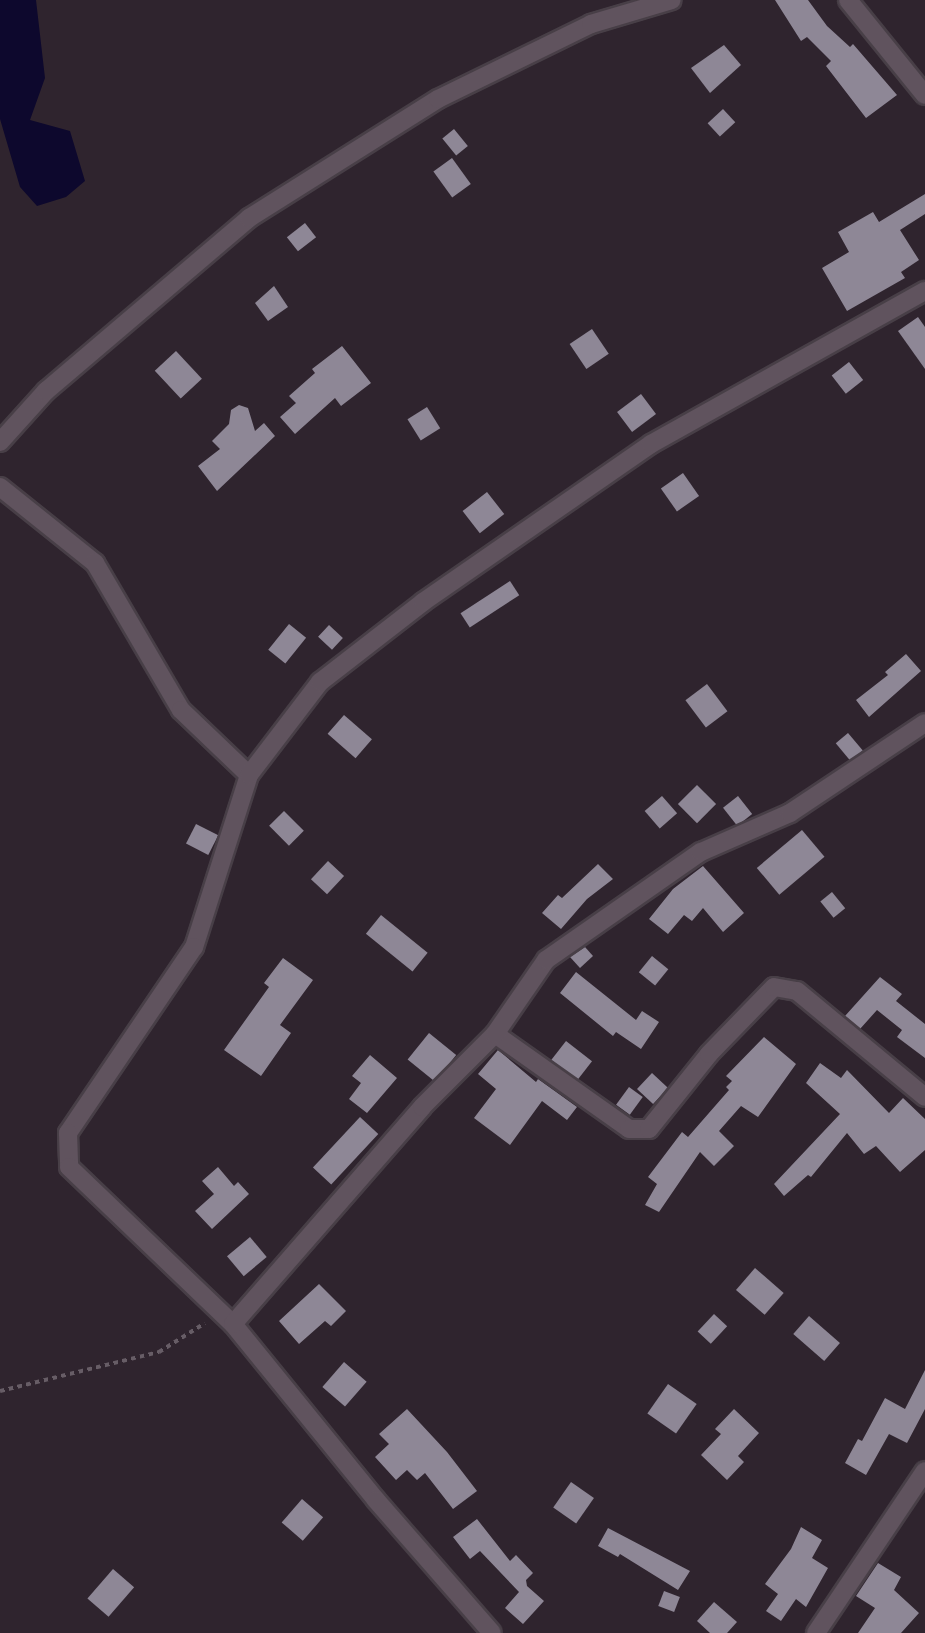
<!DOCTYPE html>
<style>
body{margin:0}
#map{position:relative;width:925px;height:1633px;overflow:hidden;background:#2f242e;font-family:"Fira Sans",sans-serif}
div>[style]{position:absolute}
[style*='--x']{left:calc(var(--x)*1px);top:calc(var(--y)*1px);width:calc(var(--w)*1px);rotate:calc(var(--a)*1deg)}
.water>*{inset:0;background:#0d082d}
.building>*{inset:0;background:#8e8796;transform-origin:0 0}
.path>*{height:4px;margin-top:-2px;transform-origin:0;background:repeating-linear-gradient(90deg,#675d66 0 4.5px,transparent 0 9px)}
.roads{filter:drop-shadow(2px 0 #483f47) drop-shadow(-2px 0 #483f47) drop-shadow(0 2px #483f47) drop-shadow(0 -2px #483f47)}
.street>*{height:18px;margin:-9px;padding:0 9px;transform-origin:9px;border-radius:9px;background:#60535e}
span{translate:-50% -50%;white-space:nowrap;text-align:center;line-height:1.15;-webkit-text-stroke:6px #2f242e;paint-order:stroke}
</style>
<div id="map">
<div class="water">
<div style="clip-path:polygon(0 0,36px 0,45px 78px,30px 120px,70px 131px,85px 181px,66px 197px,37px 206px,20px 187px,0 119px)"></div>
</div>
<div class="building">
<div style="clip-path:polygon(775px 0,808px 0,827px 26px,850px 47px,853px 44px,897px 95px,866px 118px,826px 66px,831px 61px,807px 37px,801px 41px)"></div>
<div style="clip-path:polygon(724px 45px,741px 65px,710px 93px,691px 68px)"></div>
<div style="left:723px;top:109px;width:18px;height:21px;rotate:47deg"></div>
<div style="left:454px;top:129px;width:22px;height:15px;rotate:51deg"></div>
<div style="left:452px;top:158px;width:32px;height:23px;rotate:54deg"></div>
<div style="clip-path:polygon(925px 194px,925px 214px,900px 230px,919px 260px,901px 272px,905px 278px,847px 311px,822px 268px,849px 252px,838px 232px,873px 212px,879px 222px)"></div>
<div style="left:305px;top:223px;width:18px;height:23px;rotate:52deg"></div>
<div style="clip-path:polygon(274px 286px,288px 307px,268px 321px,255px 303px)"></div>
<div style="clip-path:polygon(918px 317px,925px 327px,925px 369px,898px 331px)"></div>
<div style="left:592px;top:329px;width:30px;height:27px;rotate:56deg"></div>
<div style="clip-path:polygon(342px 346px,371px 383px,341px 406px,335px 398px,295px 434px,280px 417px,296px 403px,289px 396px,315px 373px,312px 369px)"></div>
<div style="left:176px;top:351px;width:38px;height:29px;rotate:47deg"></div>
<div style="left:849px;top:362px;width:23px;height:22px;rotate:52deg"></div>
<div style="left:641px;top:394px;width:25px;height:30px;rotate:53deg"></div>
<div style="clip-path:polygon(239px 405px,248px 408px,255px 431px,264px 423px,275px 436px,217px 491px,198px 466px,220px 449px,212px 441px,229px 424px,231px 410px)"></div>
<div style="left:427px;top:407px;width:25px;height:23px;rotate:58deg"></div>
<div style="left:683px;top:473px;width:28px;height:27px;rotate:55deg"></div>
<div style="left:487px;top:492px;width:28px;height:31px;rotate:52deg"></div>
<div style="left:510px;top:581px;width:17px;height:59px;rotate:57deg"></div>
<div style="left:289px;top:624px;width:22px;height:33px;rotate:39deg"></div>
<div style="left:329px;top:625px;width:19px;height:16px;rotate:43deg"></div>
<div style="clip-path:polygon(906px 654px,921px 671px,869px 717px,856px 700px,888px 675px,885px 672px)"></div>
<div style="left:707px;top:684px;width:34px;height:27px;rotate:53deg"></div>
<div style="left:344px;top:715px;width:37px;height:25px;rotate:41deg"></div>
<div style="left:848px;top:733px;width:23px;height:16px;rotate:50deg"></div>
<div style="left:697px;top:785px;width:27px;height:27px;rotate:45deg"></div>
<div style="left:662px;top:796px;width:23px;height:23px;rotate:49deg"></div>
<div style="left:738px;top:796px;width:23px;height:19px;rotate:52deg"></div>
<div style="left:284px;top:811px;width:28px;height:21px;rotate:45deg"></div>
<div style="left:196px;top:824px;width:25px;height:22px;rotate:27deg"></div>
<div style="left:802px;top:830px;width:35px;height:59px;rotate:50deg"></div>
<div style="left:328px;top:861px;width:22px;height:25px;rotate:43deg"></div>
<div style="clip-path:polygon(598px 864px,613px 879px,587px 899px,561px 929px,542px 913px,558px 895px,562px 898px)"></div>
<div style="clip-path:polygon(703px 866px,744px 913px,723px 932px,703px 908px,692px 921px,684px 915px,668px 934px,649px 919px,673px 889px)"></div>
<div style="left:832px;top:892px;width:21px;height:15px;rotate:51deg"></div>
<div style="left:381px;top:915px;width:60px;height:24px;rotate:39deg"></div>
<div style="clip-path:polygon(585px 947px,593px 956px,580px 968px,570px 957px)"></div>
<div style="left:652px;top:956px;width:21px;height:21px;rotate:39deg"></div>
<div style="clip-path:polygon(283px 958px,313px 980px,280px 1025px,291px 1033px,261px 1076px,224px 1050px,269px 987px,264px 983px)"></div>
<div style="clip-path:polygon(576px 972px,636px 1020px,642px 1011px,659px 1022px,641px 1049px,616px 1032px,613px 1036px,560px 993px)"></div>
<div style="clip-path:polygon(880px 977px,902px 994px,896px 1001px,925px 1024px,925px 1058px,897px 1037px,902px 1030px,877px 1010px,860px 1029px,845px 1016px)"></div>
<div style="left:429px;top:1033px;width:35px;height:34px;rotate:39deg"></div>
<div style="clip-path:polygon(764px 1037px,796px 1064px,758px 1117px,741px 1106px,719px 1131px,734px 1146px,714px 1166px,700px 1152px,659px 1212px,645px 1205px,657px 1184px,648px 1177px,682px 1132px,688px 1137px,729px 1090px,726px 1087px,732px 1081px,726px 1076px)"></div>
<div style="left:566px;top:1041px;width:33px;height:24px;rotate:38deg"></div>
<div style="clip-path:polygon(498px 1050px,536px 1082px,538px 1079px,577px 1107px,567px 1120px,542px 1101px,510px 1145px,474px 1118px,496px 1089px,478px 1074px)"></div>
<div style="clip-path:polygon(370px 1055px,397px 1078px,367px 1113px,349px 1099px,361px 1083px,352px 1076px)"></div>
<div style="clip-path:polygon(820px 1063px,841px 1078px,847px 1070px,889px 1113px,903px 1098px,925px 1119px,925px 1150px,900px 1172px,876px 1146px,864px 1154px,847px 1133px,811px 1177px,808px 1175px,784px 1196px,774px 1184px,840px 1114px,806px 1083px)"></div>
<div style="left:652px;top:1073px;width:22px;height:22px;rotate:43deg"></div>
<div style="left:629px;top:1087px;width:17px;height:22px;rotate:36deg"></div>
<div style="left:360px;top:1117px;width:25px;height:69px;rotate:43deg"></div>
<div style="clip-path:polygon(218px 1167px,234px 1186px,238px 1182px,249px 1194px,212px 1229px,195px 1211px,214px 1194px,202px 1181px)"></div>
<div style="left:250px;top:1237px;width:26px;height:30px;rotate:50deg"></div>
<div style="left:755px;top:1268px;width:38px;height:29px;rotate:41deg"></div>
<div style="clip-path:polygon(319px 1284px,346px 1311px,331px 1326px,325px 1321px,299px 1344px,279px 1321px)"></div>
<div style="left:714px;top:1314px;width:18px;height:24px;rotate:43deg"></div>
<div style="left:809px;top:1316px;width:41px;height:24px;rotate:41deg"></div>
<div style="left:344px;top:1362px;width:30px;height:33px;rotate:41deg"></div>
<div style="clip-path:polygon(925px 1370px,925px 1409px,907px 1443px,889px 1434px,866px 1475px,845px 1463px,858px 1439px,862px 1441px,885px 1398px,905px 1409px)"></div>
<div style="left:668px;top:1384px;width:35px;height:36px;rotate:35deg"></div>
<div style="clip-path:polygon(407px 1409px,447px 1452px,477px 1491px,453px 1509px,425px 1473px,417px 1480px,407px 1470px,396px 1480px,375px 1457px,389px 1444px,379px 1434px)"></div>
<div style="clip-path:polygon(734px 1409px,759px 1433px,738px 1456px,744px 1462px,727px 1480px,701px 1455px,721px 1434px,715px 1429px)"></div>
<div style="left:571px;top:1482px;width:28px;height:31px;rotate:35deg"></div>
<div style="left:302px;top:1499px;width:28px;height:31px;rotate:41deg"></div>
<div style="clip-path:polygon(477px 1519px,510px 1561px,516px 1555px,533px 1573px,526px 1580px,527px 1586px,544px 1601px,523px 1624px,505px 1608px,519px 1592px,480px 1551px,470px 1559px,453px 1537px)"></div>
<div style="clip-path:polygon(801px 1527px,822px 1540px,812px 1558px,828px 1568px,806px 1607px,796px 1599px,781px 1621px,766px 1611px,778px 1594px,765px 1584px,791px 1549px)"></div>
<div style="clip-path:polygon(608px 1528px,690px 1571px,678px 1590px,620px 1554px,618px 1557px,598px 1546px)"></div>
<div style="clip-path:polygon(878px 1563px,901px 1577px,894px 1590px,919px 1613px,901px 1633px,858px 1633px,875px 1608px,856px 1596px)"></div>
<div style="left:113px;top:1569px;width:28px;height:39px;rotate:41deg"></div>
<div style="left:664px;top:1591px;width:17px;height:16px;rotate:21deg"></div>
<div style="clip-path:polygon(714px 1602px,737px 1622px,727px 1633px,710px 1633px,697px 1621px)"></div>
</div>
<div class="path">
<div style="--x:0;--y:1391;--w:164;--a:-13.8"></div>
<div style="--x:159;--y:1352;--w:54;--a:-32.2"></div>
</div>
<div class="roads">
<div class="street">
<div style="--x:848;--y:0;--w:122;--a:51"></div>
<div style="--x:0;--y:442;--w:69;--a:-48"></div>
<div style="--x:46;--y:391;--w:267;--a:-40.4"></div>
<div style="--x:249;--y:218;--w:223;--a:-32.2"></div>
<div style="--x:438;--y:99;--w:170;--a:-26.1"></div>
<div style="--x:591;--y:24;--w:84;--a:-16.5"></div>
<div style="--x:0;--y:487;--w:122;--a:38.7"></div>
<div style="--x:95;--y:563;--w:170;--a:59.7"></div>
<div style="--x:181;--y:710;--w:94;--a:43.7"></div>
<div style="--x:249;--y:775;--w:181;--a:107.7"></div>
<div style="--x:194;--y:947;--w:225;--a:124.1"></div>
<div style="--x:68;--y:1133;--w:34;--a:88"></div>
<div style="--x:69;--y:1167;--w:227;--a:43.8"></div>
<div style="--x:233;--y:1324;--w:227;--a:50.9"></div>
<div style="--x:376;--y:1500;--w:176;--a:48.9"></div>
<div style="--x:249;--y:775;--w:117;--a:-52.6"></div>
<div style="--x:320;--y:682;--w:130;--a:-37.8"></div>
<div style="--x:423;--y:602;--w:277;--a:-34.7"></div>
<div style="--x:651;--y:444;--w:314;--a:-29.2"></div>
<div style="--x:495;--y:1034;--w:164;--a:35.3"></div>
<div style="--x:629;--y:1129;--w:20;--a:0"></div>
<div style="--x:649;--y:1129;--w:96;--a:-51.3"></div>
<div style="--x:709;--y:1054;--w:93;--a:-45.9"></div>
<div style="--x:774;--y:987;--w:23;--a:10"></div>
<div style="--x:797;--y:991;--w:166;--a:39.6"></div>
<div style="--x:233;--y:1324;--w:288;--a:-48.9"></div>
<div style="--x:422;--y:1107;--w:103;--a:-45"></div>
<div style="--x:495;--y:1034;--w:90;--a:-55.4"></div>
<div style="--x:546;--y:960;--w:189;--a:-34.9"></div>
<div style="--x:701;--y:852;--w:97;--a:-23.7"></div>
<div style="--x:790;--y:813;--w:162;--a:-33.7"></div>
<div style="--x:816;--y:1633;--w:195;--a:-56.1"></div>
</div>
</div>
</div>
